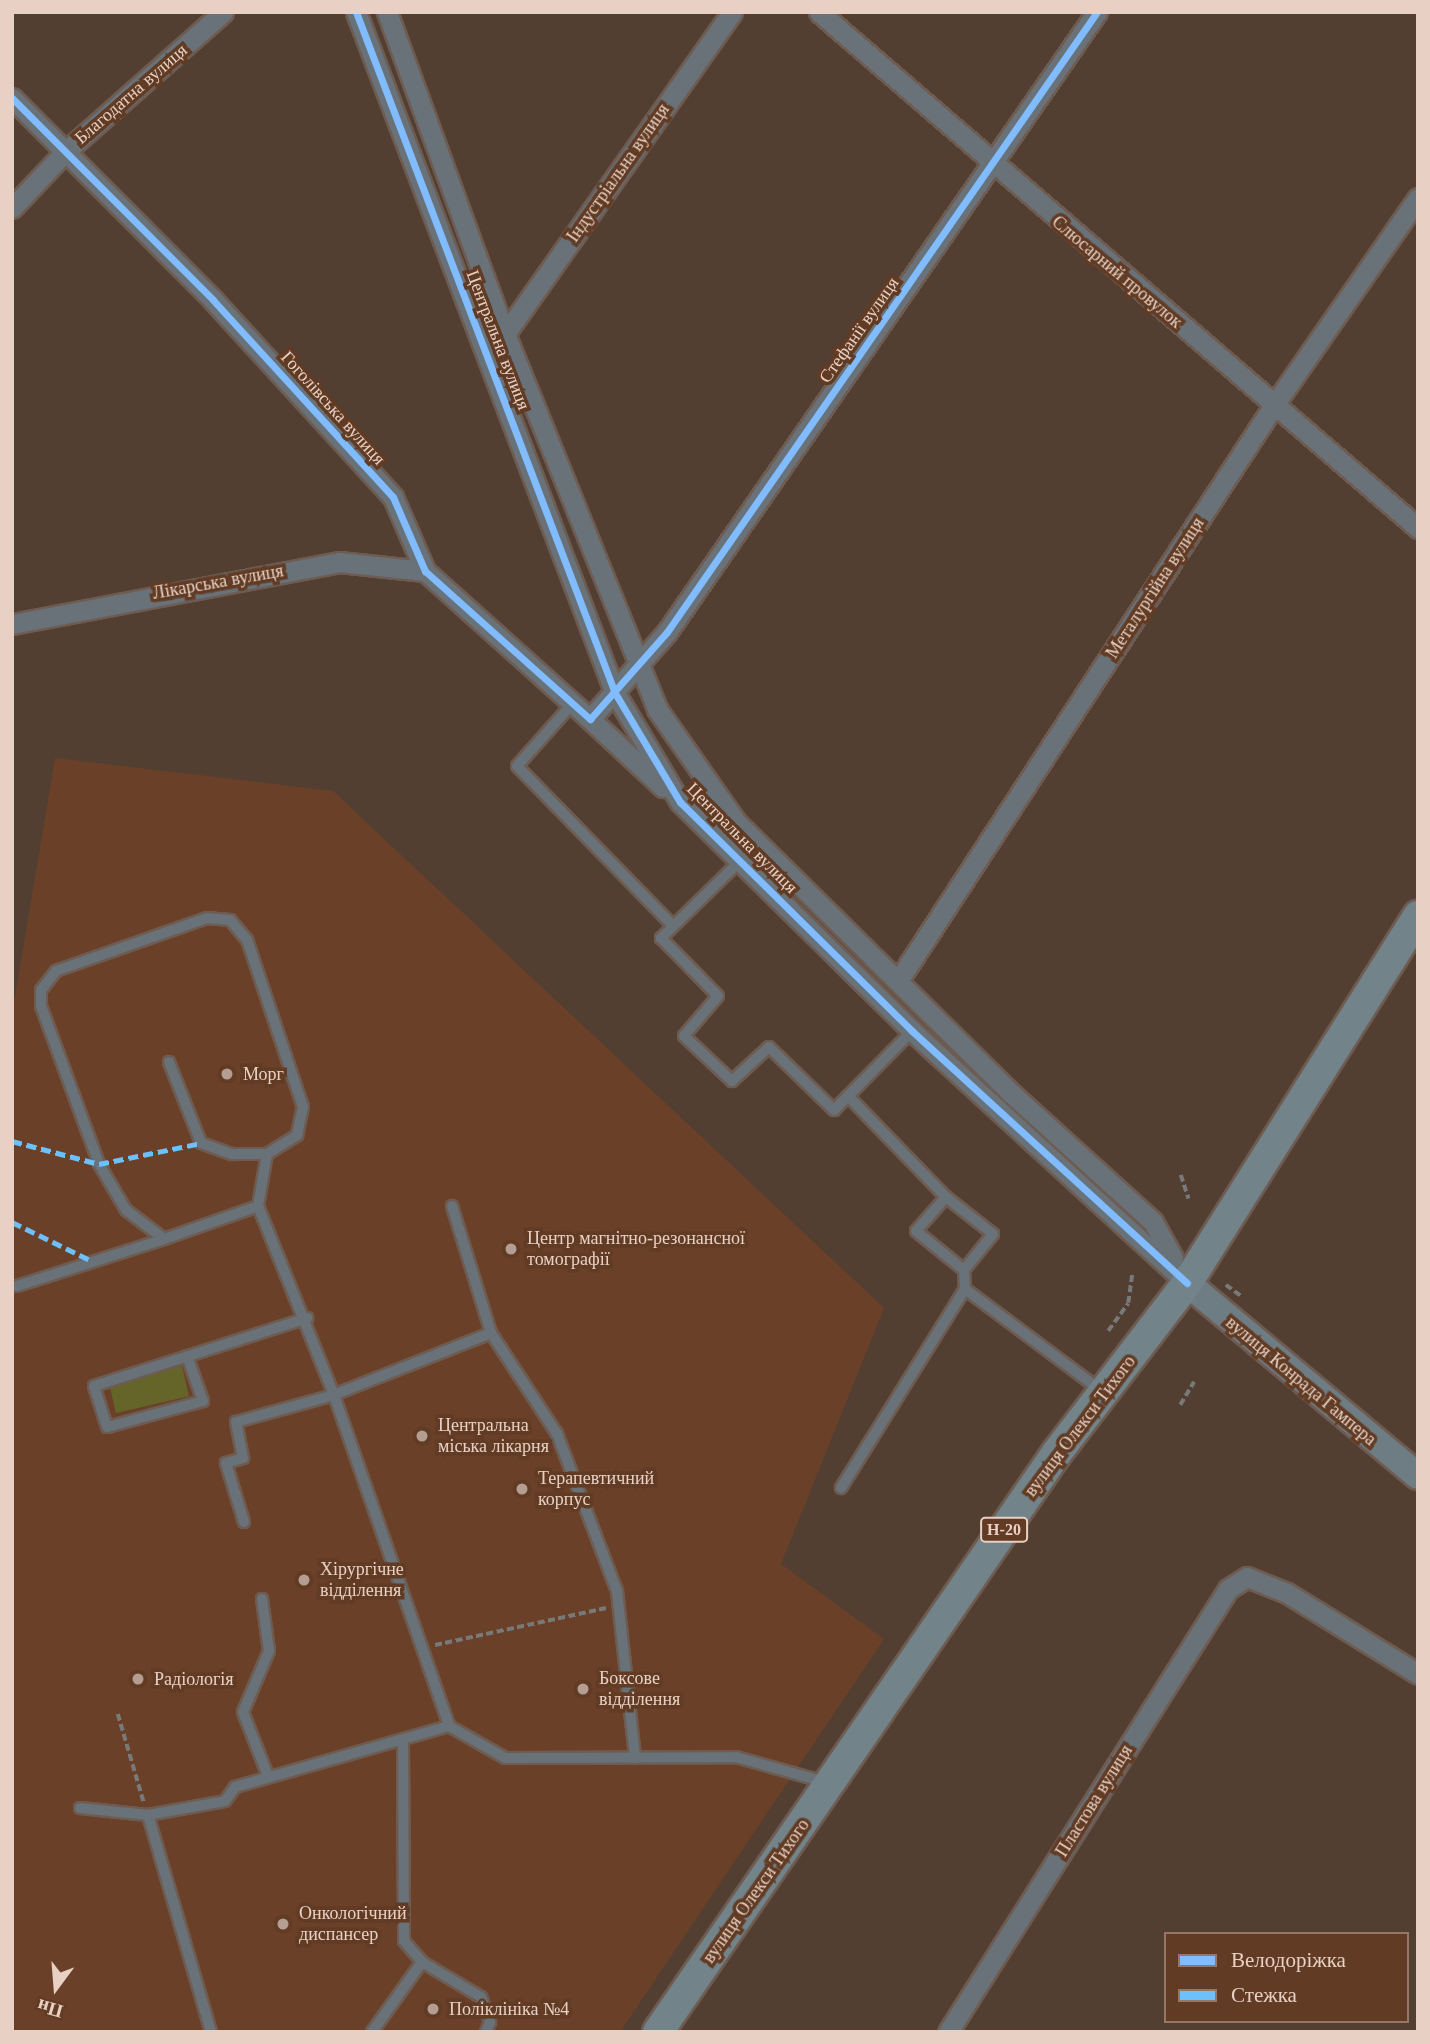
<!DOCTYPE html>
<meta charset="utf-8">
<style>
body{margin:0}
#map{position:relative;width:1430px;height:2044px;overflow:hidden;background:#533e32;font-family:"Times New Roman",serif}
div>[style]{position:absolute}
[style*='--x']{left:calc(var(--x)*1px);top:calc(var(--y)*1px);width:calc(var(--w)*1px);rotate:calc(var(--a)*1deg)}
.built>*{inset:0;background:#6a4128}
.green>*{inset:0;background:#65652a;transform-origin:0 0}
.path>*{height:3.5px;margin-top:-1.75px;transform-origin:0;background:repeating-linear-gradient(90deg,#787979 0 7px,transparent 0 10.5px)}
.roads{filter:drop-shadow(2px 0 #6e5c52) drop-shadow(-2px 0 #6e5c52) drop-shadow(0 2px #6e5c52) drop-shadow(0 -2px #6e5c52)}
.service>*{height:10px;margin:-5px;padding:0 5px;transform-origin:5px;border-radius:5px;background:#687278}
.minor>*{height:19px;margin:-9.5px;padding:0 9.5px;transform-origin:9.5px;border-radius:9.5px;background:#687278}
.secondary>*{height:26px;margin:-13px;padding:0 13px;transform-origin:13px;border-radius:13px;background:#6e7c83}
.primary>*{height:30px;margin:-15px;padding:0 15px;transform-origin:15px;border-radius:15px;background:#72838a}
.quiet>*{height:5px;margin-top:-2.5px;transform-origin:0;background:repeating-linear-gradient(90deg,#6cc0fc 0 10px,transparent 0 15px)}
.cycleway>*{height:7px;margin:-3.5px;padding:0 3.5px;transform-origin:3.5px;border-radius:3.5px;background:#80bcff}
.dots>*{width:19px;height:19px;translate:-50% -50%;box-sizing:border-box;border:4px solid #613b24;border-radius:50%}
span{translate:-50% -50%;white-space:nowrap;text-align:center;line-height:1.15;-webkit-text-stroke:7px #613b24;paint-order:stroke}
.shield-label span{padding:2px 5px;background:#613b24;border:2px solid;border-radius:5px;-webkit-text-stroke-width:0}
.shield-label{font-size:16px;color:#e8d1c4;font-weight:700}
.street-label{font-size:18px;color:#e8d1c4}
.poi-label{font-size:18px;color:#e8d1c4}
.left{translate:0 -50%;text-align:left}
.frame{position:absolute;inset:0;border:14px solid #e8d1c4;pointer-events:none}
.legend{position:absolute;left:1164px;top:1932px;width:245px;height:91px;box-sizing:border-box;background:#613b24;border:2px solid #977764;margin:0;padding:9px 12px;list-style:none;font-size:21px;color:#e8d1c4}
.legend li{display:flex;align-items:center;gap:14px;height:35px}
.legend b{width:35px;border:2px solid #977764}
.north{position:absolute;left:21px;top:1953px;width:70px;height:70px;-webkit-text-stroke:5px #613b24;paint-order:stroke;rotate:196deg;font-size:19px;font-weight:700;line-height:28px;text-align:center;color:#e8d1c4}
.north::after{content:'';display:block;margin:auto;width:24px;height:32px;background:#e8d1c4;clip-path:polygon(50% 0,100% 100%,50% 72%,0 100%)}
</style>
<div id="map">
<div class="built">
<div style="clip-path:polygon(55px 758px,333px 791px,884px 1308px,781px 1564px,884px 1639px,620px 2032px,12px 2032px,12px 1015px)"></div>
</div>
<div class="green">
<div style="left:182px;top:1366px;width:31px;height:75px;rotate:77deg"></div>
</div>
<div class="path">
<div style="--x:1181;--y:1175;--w:25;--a:72"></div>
<div style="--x:1226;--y:1285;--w:19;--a:36"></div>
<div style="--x:1108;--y:1331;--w:34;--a:-54"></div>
<div style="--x:1128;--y:1303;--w:28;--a:-82"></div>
<div style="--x:1180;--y:1405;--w:27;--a:-59"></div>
<div style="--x:435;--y:1645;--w:175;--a:-12.2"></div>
<div style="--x:118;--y:1714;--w:93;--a:73.7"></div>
</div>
<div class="roads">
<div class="service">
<div style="--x:573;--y:703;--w:84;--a:131.6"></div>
<div style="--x:517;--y:766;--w:223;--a:45.7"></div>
<div style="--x:741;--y:860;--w:112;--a:135.7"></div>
<div style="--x:661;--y:938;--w:81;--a:45.5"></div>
<div style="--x:718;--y:996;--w:52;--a:130.4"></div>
<div style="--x:684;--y:1036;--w:66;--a:43.2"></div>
<div style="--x:732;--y:1081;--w:50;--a:-42.6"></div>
<div style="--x:769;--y:1047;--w:91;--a:44.1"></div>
<div style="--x:834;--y:1110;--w:20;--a:-45"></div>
<div style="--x:848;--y:1096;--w:141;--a:45.9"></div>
<div style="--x:946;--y:1197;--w:60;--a:38.2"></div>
<div style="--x:993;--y:1234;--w:46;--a:128.9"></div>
<div style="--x:169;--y:1062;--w:87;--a:68.4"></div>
<div style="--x:201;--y:1143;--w:33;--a:20"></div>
<div style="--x:232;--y:1154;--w:35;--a:0"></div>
<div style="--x:267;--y:1154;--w:36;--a:-32"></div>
<div style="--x:297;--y:1135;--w:29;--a:-78"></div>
<div style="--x:303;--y:1107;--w:176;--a:-108.5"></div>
<div style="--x:247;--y:940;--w:26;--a:-130"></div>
<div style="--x:230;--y:920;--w:23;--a:-175"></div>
<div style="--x:207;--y:918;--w:160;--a:160.7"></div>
<div style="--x:56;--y:971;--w:24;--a:128"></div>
<div style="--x:41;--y:990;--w:16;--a:90"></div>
<div style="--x:41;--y:1006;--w:168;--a:69.8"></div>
<div style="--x:99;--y:1164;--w:53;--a:59.6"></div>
<div style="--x:126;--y:1210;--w:48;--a:37.3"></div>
<div style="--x:164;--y:1239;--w:100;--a:-19.3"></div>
<div style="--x:848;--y:1096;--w:91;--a:-45.4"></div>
<div style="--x:946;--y:1197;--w:45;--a:131.4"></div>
<div style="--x:916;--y:1231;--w:62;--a:39.1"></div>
<div style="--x:964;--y:1270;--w:19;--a:87"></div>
<div style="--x:965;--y:1289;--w:171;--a:36.7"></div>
<div style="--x:452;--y:1206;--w:133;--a:72.9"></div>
<div style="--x:491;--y:1333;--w:121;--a:56.8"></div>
<div style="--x:557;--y:1434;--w:168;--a:69.1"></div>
<div style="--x:617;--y:1591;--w:168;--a:83.8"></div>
<div style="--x:17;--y:1286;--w:154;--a:-17.7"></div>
<div style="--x:491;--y:1333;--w:169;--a:158.5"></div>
<div style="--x:334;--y:1395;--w:350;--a:70.8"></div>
<div style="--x:449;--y:1726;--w:64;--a:29.7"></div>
<div style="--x:505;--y:1758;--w:231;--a:-0.2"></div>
<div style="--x:736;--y:1757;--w:92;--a:15.7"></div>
<div style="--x:187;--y:1356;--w:48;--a:70.4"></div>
<div style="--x:203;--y:1401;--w:99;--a:164.8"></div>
<div style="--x:107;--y:1427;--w:43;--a:-107.6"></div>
<div style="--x:94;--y:1386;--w:224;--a:-17.7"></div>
<div style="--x:841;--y:1488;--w:234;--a:-58.1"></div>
<div style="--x:244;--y:1522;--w:62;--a:-107"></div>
<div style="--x:226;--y:1463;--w:18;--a:-16"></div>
<div style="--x:243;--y:1458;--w:37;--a:-101"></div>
<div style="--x:236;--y:1422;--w:102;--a:-15.4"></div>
<div style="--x:334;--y:1395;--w:204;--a:-111.9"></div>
<div style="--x:258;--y:1206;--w:53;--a:-80.2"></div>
<div style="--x:262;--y:1599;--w:52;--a:82.3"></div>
<div style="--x:269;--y:1651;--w:66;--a:113.1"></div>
<div style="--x:243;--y:1712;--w:69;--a:68.7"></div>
<div style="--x:403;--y:1741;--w:200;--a:89.7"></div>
<div style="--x:404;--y:1941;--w:28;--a:49"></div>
<div style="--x:422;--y:1962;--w:69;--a:30.7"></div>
<div style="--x:481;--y:1997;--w:27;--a:70"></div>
<div style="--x:490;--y:2022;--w:11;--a:112"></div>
<div style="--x:80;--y:1808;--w:68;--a:5.9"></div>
<div style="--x:148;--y:1815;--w:78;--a:-10.3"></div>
<div style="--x:225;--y:1801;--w:17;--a:-54"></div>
<div style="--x:235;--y:1787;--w:223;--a:-15.9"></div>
<div style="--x:148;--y:1815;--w:226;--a:73.8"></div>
<div style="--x:372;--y:2032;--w:86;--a:-54.5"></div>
</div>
<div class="minor">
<div style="--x:356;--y:12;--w:729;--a:69.18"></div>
<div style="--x:615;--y:693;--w:127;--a:59.2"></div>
<div style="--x:680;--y:802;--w:326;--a:44.6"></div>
<div style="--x:912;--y:1031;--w:373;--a:42.5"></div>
<div style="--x:387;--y:12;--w:343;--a:69.9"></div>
<div style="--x:505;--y:334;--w:405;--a:67.9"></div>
<div style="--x:657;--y:709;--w:138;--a:55"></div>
<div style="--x:736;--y:822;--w:388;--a:44.6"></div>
<div style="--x:1012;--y:1094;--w:190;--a:42.2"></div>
<div style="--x:1153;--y:1222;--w:41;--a:60.9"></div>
<div style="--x:819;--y:12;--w:791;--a:40.74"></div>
<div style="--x:12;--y:98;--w:285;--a:45.1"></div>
<div style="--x:213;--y:300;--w:267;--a:47.6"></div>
<div style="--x:393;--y:497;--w:81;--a:66.6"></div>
<div style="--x:425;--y:571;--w:222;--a:41.9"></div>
<div style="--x:590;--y:719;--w:116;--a:-48.5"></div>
<div style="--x:667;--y:632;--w:755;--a:-55.26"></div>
<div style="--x:12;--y:208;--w:77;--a:-46.6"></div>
<div style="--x:65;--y:152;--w:211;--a:-41.5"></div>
<div style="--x:505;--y:334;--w:394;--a:-54.8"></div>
<div style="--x:12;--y:624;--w:333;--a:-10.7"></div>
<div style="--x:339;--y:562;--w:86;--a:6"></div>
<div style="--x:590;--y:719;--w:100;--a:43"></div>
<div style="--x:898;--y:981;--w:688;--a:-56.86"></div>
<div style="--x:1274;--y:405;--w:252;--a:-55.2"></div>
<div style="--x:948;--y:2032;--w:524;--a:-57.7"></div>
<div style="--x:1228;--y:1589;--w:22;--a:-32"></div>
<div style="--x:1247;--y:1577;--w:43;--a:21.8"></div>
<div style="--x:1287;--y:1593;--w:154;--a:31.7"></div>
</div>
<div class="secondary">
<div style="--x:1187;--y:1283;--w:301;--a:39.9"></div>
</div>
<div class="primary">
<div style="--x:658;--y:2032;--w:702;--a:-55.45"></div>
<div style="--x:1056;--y:1454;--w:215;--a:-52.5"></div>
<div style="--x:1187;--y:1283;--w:434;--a:-57.8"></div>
</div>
</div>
<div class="quiet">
<div style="--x:12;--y:1141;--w:90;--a:14.8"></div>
<div style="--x:99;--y:1164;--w:104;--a:-11.6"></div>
<div style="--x:12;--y:1222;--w:89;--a:26"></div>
</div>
<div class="cycleway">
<div style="--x:356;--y:12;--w:729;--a:69.18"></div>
<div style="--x:615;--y:693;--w:127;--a:59.2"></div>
<div style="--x:680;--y:802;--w:326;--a:44.6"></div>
<div style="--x:912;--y:1031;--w:373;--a:42.5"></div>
<div style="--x:12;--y:98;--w:285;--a:45.1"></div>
<div style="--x:213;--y:300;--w:267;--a:47.6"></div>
<div style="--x:393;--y:497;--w:81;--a:66.6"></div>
<div style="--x:425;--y:571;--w:222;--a:41.9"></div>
<div style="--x:590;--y:719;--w:116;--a:-48.5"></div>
<div style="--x:667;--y:632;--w:755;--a:-55.26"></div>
</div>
<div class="dots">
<div style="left:227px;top:1074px;background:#b49e91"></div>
<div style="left:511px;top:1249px;background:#b49e91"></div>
<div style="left:422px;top:1436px;background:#b49e91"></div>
<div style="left:522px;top:1489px;background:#b49e91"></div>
<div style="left:304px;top:1580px;background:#b49e91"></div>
<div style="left:138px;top:1679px;background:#b49e91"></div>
<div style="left:583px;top:1689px;background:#b49e91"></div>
<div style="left:283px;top:1924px;background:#b49e91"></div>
<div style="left:433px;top:2009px;background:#b49e91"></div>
</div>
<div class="shield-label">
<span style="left:1004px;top:1530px">Н-20</span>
</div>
<div class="street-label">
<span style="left:131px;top:94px;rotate:-41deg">Благодатна вулиця</span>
<span style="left:618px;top:173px;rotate:-55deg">Індустріальна вулиця</span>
<span style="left:1117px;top:272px;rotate:40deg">Слюсарний провулок</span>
<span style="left:859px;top:330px;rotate:-55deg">Стефанії вулиця</span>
<span style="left:498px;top:340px;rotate:69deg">Центральна вулиця</span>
<span style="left:333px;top:408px;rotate:48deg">Гоголівська вулиця</span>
<span style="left:218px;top:582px;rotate:-10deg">Лікарська вулиця</span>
<span style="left:1155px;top:588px;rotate:-57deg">Металургійна вулиця</span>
<span style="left:742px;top:838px;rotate:45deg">Центральна вулиця</span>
<span style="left:1301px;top:1381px;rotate:40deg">вулиця Конрада Гампера</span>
<span style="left:1080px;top:1426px;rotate:-53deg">вулиця Олекси Тихого</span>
<span style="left:1094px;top:1801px;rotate:-58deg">Пластова вулиця</span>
<span style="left:756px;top:1891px;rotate:-55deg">вулиця Олекси Тихого</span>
</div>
<div class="poi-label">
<span class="left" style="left:243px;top:1074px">Морг</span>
<span class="left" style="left:527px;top:1249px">Центр магнітно-резонансної<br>томографії</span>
<span class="left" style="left:438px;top:1436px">Центральна<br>міська лікарня</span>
<span class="left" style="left:538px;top:1489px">Терапевтичний<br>корпус</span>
<span class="left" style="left:320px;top:1580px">Хірургічне<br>відділення</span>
<span class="left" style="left:154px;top:1679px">Радіологія</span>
<span class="left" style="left:599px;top:1689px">Боксове<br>відділення</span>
<span class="left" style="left:299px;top:1924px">Онкологічний<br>диспансер</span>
<span class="left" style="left:449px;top:2009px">Поліклініка №4</span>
</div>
<div class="frame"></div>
<ul class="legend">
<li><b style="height:9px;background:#80bcff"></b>Велодоріжка</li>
<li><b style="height:9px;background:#6cc0fc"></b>Стежка</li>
</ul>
<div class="north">Пн</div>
</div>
